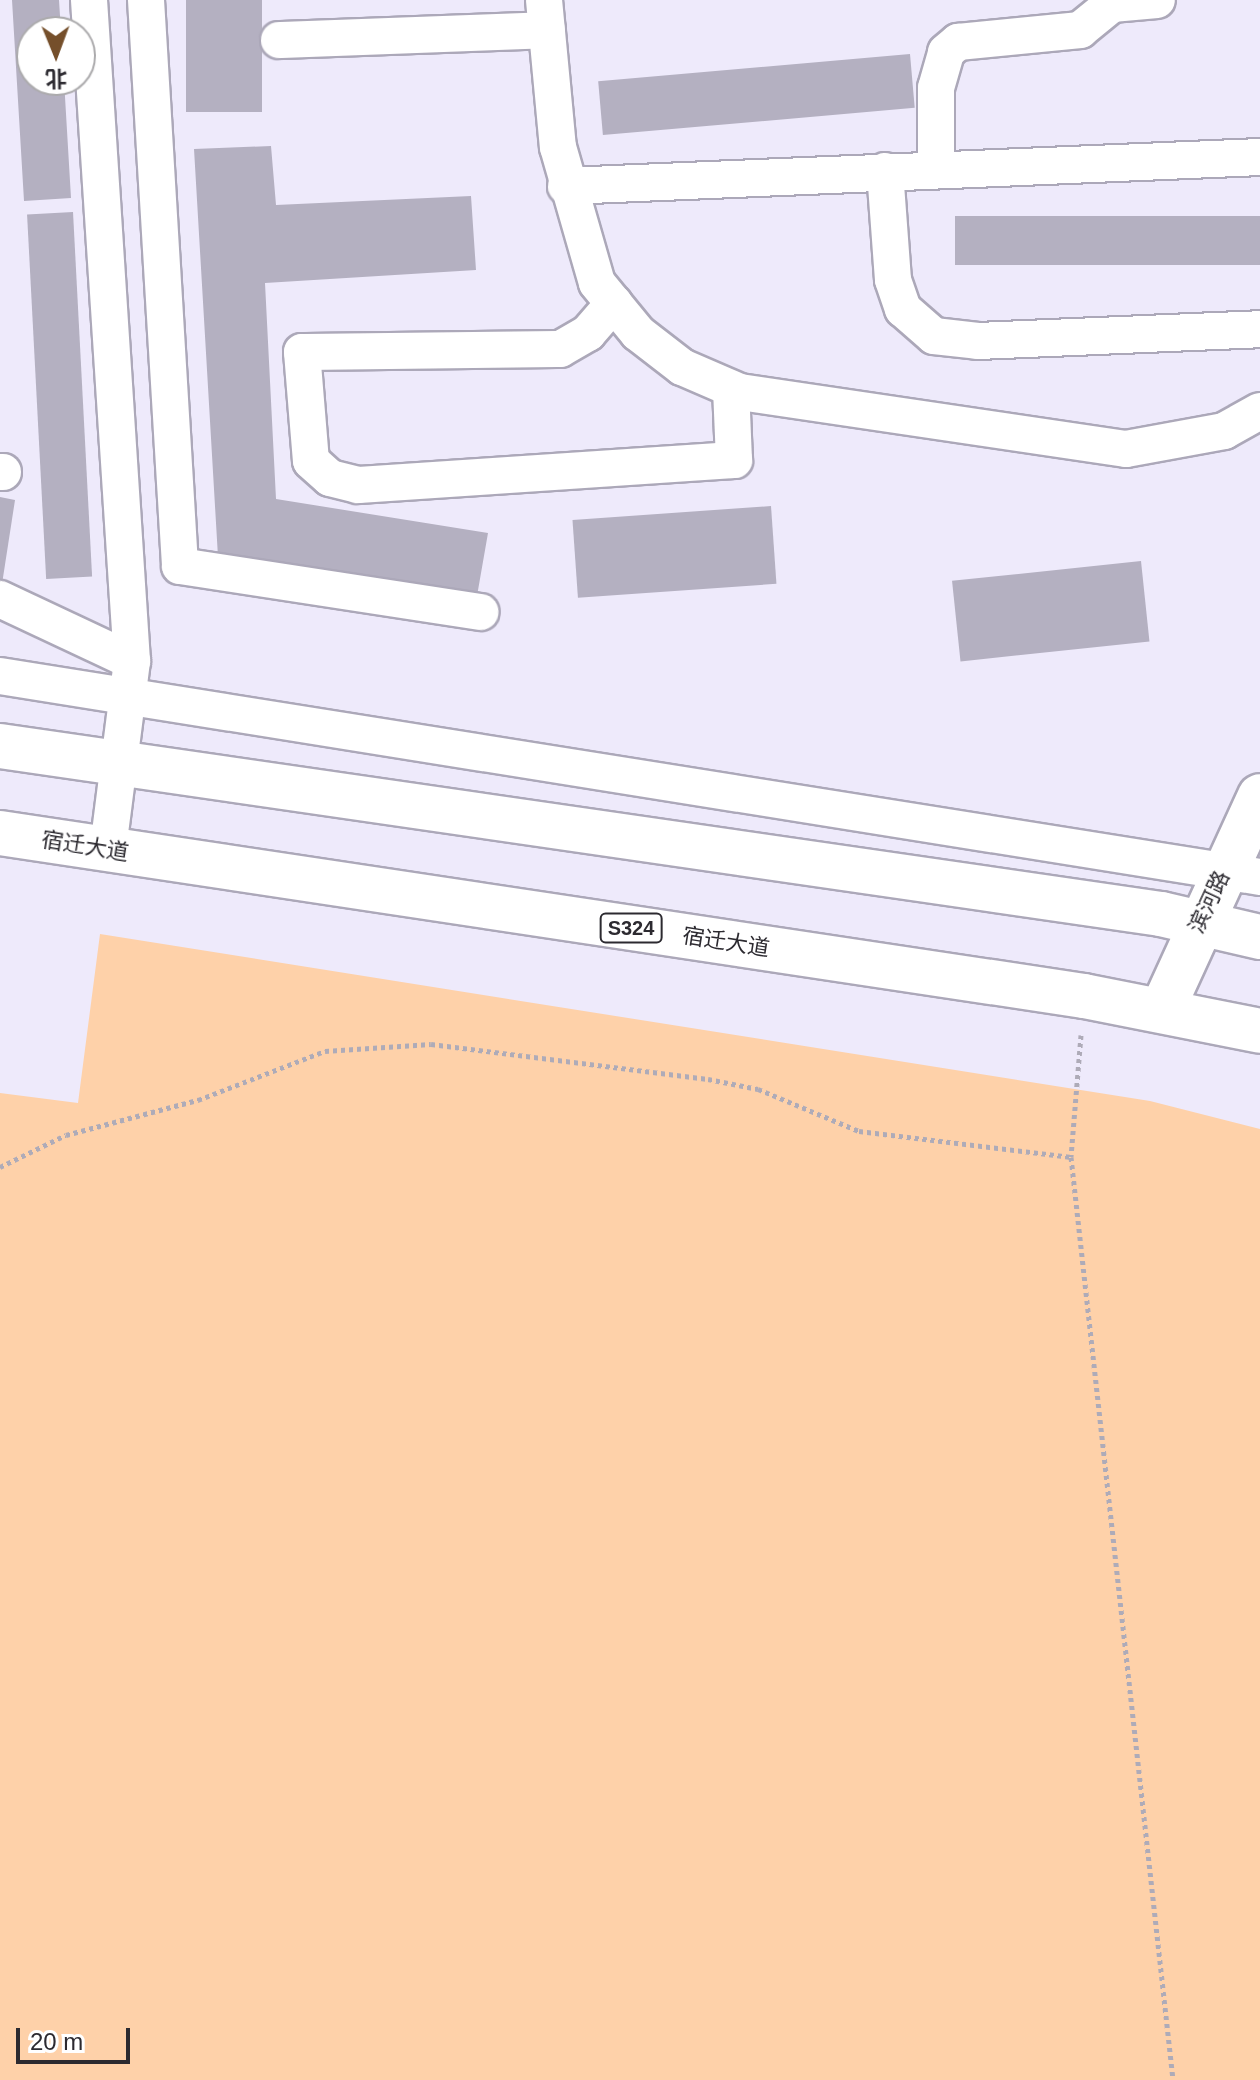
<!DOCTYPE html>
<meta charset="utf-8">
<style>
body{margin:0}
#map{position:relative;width:1260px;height:2080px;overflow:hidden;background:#eeeafb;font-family:Arial,"Noto Sans SC",sans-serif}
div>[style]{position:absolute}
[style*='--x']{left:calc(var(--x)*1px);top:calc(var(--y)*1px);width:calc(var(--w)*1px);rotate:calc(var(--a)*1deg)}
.green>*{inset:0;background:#fed1a9}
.building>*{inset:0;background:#b4b0c1;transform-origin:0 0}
.path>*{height:5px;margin-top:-2.5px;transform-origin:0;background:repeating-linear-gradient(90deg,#aeabb8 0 4px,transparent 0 8px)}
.roads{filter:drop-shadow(2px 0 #aca8b9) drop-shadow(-2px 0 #aca8b9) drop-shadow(0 2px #aca8b9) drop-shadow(0 -2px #aca8b9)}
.minor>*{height:36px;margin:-18px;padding:0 18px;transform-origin:18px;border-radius:18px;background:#fff}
.major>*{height:44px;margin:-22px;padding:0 22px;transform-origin:22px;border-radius:22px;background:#fff}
span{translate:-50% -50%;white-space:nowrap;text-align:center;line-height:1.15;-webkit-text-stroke:6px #fff;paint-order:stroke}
.shield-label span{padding:2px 6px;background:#fff;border:2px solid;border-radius:6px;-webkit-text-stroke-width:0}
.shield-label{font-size:20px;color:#2c2a30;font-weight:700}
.street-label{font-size:22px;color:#2c2a30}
.north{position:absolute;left:16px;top:16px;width:80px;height:80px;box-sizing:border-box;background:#fff;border:2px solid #abaaac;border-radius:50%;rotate:179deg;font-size:22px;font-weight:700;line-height:32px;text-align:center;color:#2c2a30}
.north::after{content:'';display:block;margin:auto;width:28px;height:36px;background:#754f2b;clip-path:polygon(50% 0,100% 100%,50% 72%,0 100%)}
.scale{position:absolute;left:16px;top:2028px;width:114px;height:36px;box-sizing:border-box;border:4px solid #2c2a30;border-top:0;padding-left:10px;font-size:24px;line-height:28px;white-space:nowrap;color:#2c2a30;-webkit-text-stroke:6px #fff;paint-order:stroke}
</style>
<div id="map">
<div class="green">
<div style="clip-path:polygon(100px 934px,1150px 1101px,1260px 1129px,1260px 2080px,0 2080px,0 1093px,78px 1103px)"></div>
</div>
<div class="building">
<div style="clip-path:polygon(12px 0,59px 0,61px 32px,32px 32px,32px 80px,64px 80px,71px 198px,24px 201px)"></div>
<div style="left:186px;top:0;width:76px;height:112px"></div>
<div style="left:910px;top:54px;width:54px;height:313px;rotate:85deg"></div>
<div style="clip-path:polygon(271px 146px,276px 205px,471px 196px,476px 270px,265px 283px,276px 499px,488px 533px,477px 596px,218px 557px,194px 149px)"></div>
<div style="left:73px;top:212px;width:365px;height:46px;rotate:87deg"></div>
<div style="left:1260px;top:216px;width:49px;height:305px;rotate:90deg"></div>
<div style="clip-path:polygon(0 497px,15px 500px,2px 584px,0 584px)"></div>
<div style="left:771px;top:506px;width:78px;height:199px;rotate:86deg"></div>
<div style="left:1141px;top:561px;width:81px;height:190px;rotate:84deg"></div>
</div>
<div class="path">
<div style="--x:1081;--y:1035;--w:122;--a:94.7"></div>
<div style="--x:1071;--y:1157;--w:929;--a:83.69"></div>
<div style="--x:0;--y:1167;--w:73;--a:-25.9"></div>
<div style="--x:66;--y:1135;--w:137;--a:-14.9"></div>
<div style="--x:198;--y:1100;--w:136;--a:-21.1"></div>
<div style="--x:325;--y:1051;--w:106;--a:-3.8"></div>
<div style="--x:431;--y:1044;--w:279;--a:7.2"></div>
<div style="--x:708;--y:1079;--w:51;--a:11.3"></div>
<div style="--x:758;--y:1089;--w:109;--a:22.6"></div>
<div style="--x:859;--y:1131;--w:214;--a:7"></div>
</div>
<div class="roads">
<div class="minor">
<div style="--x:89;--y:0;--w:662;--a:86.28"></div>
<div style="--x:132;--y:661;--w:190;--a:97.3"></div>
<div style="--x:146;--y:0;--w:567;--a:86.56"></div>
<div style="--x:180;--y:566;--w:304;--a:8.7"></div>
<div style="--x:544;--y:0;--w:148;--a:84.6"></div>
<div style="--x:558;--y:147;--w:141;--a:74"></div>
<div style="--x:597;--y:283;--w:65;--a:50.6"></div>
<div style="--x:638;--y:333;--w:56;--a:37.7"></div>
<div style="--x:682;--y:367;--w:63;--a:23.3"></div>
<div style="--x:740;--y:392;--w:390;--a:8.4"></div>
<div style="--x:1126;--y:449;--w:100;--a:-10.4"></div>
<div style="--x:1224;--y:431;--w:41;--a:-29.1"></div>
<div style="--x:279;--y:40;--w:268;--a:-2.1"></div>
<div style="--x:936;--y:169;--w:81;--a:-90"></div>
<div style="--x:936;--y:88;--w:37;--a:-74"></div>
<div style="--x:946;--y:52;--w:16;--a:-40"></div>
<div style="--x:958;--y:42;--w:123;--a:-5.6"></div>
<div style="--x:1080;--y:30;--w:41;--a:-39.1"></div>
<div style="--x:1112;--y:4;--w:45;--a:-5.1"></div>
<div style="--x:885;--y:171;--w:109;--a:85.8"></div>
<div style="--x:893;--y:280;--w:31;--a:71"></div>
<div style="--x:903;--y:309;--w:41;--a:41.1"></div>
<div style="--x:934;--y:336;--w:44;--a:6.5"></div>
<div style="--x:978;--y:341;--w:282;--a:-2.4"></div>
<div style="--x:566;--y:186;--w:695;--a:-2.39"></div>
<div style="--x:614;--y:303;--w:40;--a:131"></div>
<div style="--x:588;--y:333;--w:32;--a:150"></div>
<div style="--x:560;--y:349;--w:258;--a:179.3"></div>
<div style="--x:302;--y:352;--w:109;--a:85.3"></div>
<div style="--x:311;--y:461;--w:25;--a:42"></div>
<div style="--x:330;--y:478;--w:29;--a:14"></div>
<div style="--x:358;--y:485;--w:377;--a:-3.8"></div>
<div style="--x:734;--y:460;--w:71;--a:-92.4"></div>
<div style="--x:0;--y:472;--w:3;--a:0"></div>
<div style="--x:0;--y:599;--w:146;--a:25.2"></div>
<div style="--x:0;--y:676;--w:1276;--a:9.06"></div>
</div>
<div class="major">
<div style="--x:0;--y:746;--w:1173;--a:8.23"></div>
<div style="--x:1161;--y:914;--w:102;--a:13.1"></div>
<div style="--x:0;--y:833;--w:1096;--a:8.55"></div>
<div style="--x:1084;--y:996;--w:179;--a:11.2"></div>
<div style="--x:1162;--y:1010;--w:235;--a:-65.4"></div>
</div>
</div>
<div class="shield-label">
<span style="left:631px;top:928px">S324</span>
</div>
<div class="street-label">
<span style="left:85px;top:846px;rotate:9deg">宿迁大道</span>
<span style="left:1209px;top:902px;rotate:-65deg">滨河路</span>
<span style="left:726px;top:942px;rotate:9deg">宿迁大道</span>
</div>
<div class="north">北</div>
<div class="scale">20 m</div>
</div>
